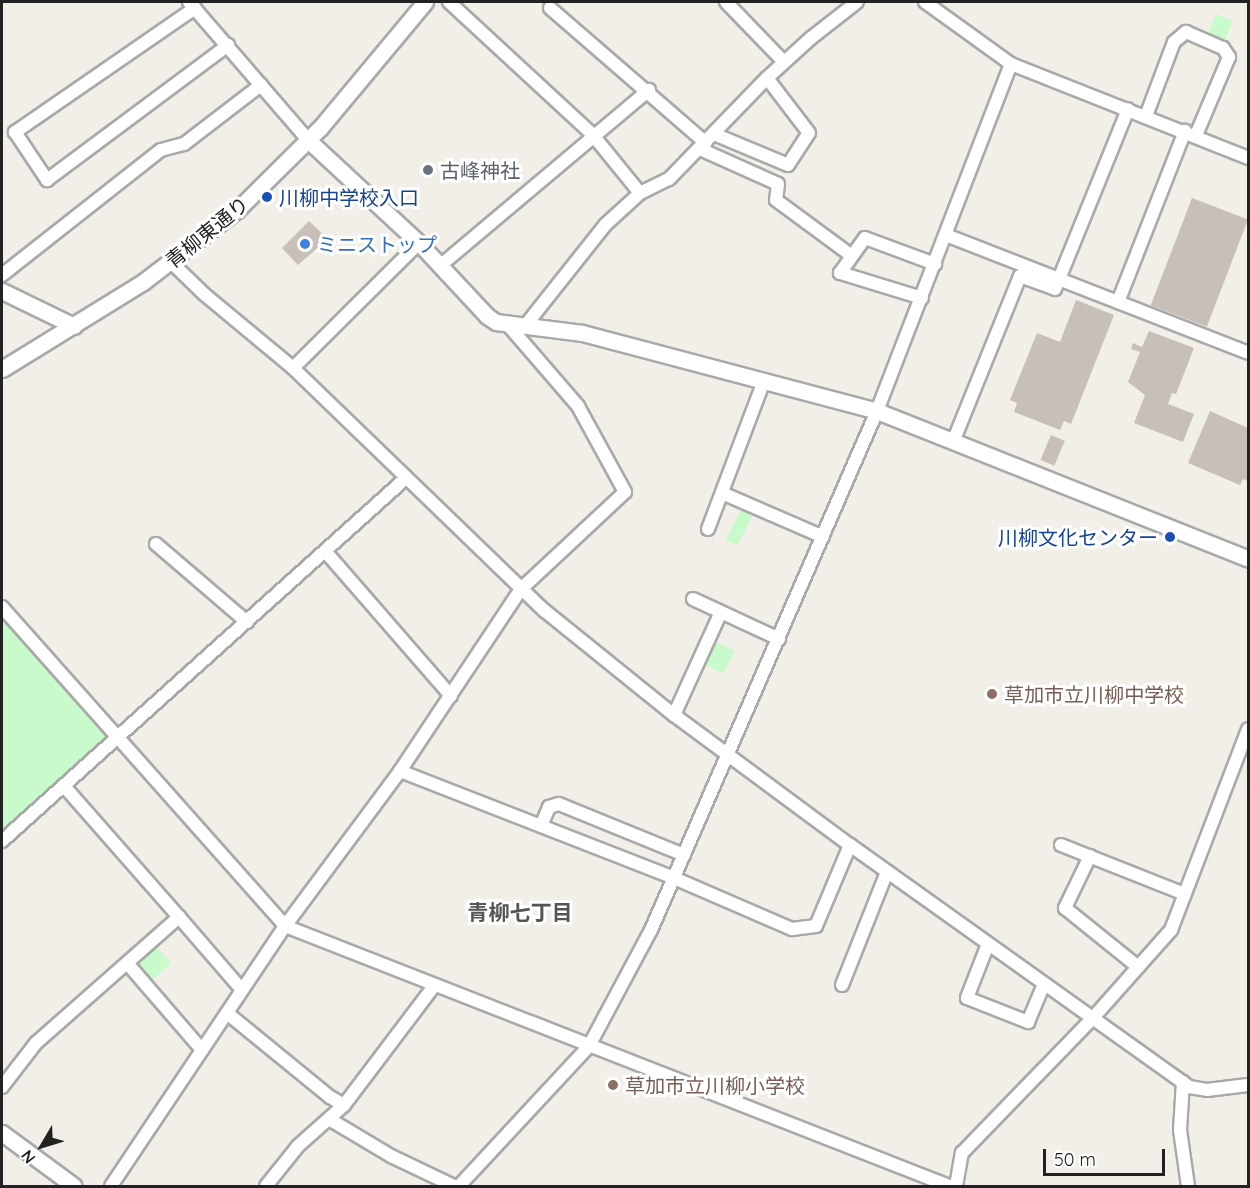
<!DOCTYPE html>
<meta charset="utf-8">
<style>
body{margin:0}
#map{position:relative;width:1250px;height:1188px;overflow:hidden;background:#f2efe9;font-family:Quicksand,"Noto Sans JP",sans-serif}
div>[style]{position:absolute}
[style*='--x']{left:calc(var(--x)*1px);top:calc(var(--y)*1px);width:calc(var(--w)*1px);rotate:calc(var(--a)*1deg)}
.park>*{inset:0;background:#c8facc;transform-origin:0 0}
.building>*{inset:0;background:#c7bfb8;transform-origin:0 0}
.roads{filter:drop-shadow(2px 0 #a9a9a9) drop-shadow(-2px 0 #a9a9a9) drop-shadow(0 2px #a9a9a9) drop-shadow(0 -2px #a9a9a9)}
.minor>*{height:12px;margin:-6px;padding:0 6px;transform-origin:6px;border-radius:6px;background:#fff}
.tertiary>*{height:15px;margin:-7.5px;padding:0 7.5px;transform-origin:7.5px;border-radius:7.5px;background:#fff}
.dots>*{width:16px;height:16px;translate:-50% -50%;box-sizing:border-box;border:3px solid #fff;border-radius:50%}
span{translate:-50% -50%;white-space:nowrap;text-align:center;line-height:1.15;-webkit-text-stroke:6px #fff;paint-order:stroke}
.worship-label{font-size:20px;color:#5b616d}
.left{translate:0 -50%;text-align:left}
.transit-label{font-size:20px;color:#164399}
.right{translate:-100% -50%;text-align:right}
.street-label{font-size:20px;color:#222}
.shop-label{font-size:20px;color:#366cbe}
.education-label{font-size:20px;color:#785e54}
.neighbourhood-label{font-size:21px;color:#555;font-weight:700}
.frame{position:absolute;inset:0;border:3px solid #222;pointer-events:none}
.north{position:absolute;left:12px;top:1116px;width:60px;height:60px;-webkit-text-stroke:4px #fff;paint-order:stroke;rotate:232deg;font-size:16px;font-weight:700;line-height:24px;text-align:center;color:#222}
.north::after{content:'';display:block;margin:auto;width:21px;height:27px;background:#222;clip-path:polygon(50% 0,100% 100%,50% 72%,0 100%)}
.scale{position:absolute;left:1043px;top:1149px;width:122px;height:27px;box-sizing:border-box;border:3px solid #222;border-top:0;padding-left:8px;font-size:18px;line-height:21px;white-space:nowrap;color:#222;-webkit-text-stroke:4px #fff;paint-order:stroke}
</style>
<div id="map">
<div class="park">
<div style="left:1216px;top:14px;width:18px;height:26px;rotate:22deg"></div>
<div style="left:743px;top:506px;width:13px;height:38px;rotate:27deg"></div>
<div style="clip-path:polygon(2px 618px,108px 738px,2px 832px)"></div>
<div style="left:712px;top:640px;width:25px;height:25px;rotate:26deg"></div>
<div style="left:153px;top:942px;width:28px;height:32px;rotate:49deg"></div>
</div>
<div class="building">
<div style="left:1192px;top:198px;width:60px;height:115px;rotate:21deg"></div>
<div style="clip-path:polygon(309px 221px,328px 239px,298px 265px,282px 248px)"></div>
<div style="clip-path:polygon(1076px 300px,1114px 315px,1071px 424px,1064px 421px,1060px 430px,1014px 412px,1017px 403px,1010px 400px,1037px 333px,1060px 342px)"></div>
<div style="clip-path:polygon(1149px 331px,1194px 348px,1176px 394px,1172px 393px,1168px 404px,1194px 414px,1183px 442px,1134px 423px,1145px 395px,1128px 382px,1140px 352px,1131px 349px,1133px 343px,1142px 347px)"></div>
<div style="clip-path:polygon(1210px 411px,1248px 428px,1248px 478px,1247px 481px,1243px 479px,1240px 485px,1188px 463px)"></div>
<div style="left:1051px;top:435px;width:15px;height:27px;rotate:23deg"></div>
</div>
<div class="roads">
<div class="minor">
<div style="--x:189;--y:2;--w:182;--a:49.2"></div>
<div style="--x:449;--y:2;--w:195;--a:42.7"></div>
<div style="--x:592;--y:134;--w:76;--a:50.9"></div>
<div style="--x:640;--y:193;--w:32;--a:-26"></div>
<div style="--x:669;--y:179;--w:141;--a:-45.9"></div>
<div style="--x:767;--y:78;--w:59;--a:-42.3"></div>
<div style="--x:811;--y:38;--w:58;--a:-38"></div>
<div style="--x:726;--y:2;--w:83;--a:46"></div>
<div style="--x:925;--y:2;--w:106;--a:35.8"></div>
<div style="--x:1011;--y:64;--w:255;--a:21.6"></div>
<div style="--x:195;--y:8;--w:219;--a:145.4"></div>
<div style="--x:15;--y:132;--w:58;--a:56.3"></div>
<div style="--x:47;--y:180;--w:226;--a:-36.7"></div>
<div style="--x:550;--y:8;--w:206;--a:40.9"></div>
<div style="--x:1146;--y:116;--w:79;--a:-69.3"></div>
<div style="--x:1174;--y:42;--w:16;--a:-40"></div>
<div style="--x:1186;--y:32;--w:40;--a:23.4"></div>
<div style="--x:1223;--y:48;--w:11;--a:56"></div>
<div style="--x:1229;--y:57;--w:85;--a:112.9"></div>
<div style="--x:714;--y:134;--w:80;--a:22.7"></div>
<div style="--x:788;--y:165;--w:38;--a:-57"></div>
<div style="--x:809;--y:133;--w:69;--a:-127.4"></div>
<div style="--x:700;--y:149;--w:85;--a:24.2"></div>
<div style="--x:778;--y:184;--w:16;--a:97"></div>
<div style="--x:776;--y:200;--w:94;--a:36.4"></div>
<div style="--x:946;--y:235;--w:324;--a:21.3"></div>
<div style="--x:171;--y:262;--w:46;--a:44.1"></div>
<div style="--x:204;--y:294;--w:116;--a:39.7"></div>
<div style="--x:293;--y:368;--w:350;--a:44"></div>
<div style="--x:545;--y:611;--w:166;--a:38.9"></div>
<div style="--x:674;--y:715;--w:219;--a:36.5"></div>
<div style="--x:850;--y:845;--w:417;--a:35.5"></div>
<div style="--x:1189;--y:1087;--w:18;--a:9"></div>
<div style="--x:1207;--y:1090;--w:41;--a:-7"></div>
<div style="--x:441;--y:265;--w:272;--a:-40.1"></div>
<div style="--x:2;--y:275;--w:202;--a:-38.2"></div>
<div style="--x:161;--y:150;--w:24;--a:-15"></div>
<div style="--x:184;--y:144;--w:97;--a:-37.5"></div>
<div style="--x:922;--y:298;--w:86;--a:-163"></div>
<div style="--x:840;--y:273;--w:43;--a:-54.5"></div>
<div style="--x:865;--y:238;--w:75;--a:20.4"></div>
<div style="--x:1118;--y:302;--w:184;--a:-68.6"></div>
<div style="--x:525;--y:326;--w:129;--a:-51.6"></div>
<div style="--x:605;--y:225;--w:47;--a:-42.4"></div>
<div style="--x:293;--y:368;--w:177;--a:-44.8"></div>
<div style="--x:953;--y:442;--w:179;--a:-68"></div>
<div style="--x:1020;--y:276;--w:37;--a:20"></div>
<div style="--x:1055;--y:289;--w:194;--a:-67.9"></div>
<div style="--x:722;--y:493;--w:110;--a:23.5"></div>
<div style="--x:708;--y:529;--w:158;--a:-69.3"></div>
<div style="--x:156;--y:544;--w:120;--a:40.6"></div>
<div style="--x:325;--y:551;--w:192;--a:49"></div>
<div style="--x:693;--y:599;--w:95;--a:24.9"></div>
<div style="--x:2;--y:607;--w:426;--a:48.4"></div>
<div style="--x:285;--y:926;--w:713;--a:21.38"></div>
<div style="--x:674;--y:715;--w:113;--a:-65.5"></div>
<div style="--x:400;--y:771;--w:294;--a:21.3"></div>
<div style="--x:674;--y:878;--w:129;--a:23.4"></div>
<div style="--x:792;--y:929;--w:24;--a:-7"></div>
<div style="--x:816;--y:926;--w:88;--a:-67.2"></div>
<div style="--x:541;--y:826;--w:21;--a:-67"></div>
<div style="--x:549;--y:807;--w:10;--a:-17"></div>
<div style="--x:559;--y:804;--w:135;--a:22.2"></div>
<div style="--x:2;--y:841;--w:543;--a:-41.94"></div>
<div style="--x:1061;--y:845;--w:133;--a:21.6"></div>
<div style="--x:1090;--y:856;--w:58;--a:115.7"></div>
<div style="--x:1065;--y:908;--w:94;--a:38.9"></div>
<div style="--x:179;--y:917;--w:96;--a:49.2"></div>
<div style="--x:988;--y:944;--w:58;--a:111.3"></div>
<div style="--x:967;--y:998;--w:66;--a:21.5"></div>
<div style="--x:1028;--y:1022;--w:41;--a:-67.2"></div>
<div style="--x:127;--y:963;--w:115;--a:49.2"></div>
<div style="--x:842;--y:985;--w:122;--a:-68.3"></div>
<div style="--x:227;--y:1013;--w:133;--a:39.2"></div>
<div style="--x:330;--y:1097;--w:16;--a:30"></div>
<div style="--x:1183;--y:1082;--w:48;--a:93.6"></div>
<div style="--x:1180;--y:1130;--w:57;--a:81.9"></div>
<div style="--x:2;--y:1087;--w:56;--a:-52.3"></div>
<div style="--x:36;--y:1043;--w:191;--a:-41.4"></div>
<div style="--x:179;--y:917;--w:174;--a:-131.3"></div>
<div style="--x:329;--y:1119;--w:72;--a:30.8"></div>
<div style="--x:391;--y:1156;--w:70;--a:25.5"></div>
<div style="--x:111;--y:1186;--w:313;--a:-56.2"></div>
<div style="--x:285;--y:926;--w:193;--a:-53.4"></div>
<div style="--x:400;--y:771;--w:219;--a:-56.4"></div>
<div style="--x:521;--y:589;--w:142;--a:-43"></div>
<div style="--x:625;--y:492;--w:98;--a:-118.7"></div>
<div style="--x:578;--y:406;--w:107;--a:-130.8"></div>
<div style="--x:266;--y:1186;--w:51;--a:-51.3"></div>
<div style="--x:298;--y:1146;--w:62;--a:-41.7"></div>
<div style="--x:344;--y:1105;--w:149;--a:-52.9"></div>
<div style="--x:459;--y:1186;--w:191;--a:-47.1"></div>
<div style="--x:589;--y:1046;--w:132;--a:-61.9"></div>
<div style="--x:651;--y:930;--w:566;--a:-66.47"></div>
<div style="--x:877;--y:411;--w:372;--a:-68.9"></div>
<div style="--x:956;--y:1186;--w:34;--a:-80"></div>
<div style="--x:962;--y:1153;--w:187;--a:-45.9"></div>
<div style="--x:1092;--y:1019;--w:119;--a:-48.4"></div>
<div style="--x:1171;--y:930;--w:215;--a:-69"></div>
</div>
<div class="tertiary">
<div style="--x:308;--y:140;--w:151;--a:42.9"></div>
<div style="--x:419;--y:243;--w:100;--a:47"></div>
<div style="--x:487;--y:316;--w:11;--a:34"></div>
<div style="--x:496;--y:322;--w:87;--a:7.3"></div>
<div style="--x:582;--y:333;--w:305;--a:14.8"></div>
<div style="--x:877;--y:411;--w:399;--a:21.7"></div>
<div style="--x:2;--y:291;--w:80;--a:25.9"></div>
<div style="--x:2;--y:369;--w:166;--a:-31.7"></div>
<div style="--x:143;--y:282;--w:118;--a:-37.5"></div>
<div style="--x:237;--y:210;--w:117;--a:-44.7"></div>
<div style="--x:320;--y:128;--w:164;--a:-50.2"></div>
<div style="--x:2;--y:1133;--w:89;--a:36.4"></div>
</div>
</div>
<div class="dots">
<div style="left:428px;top:170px;background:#6b7280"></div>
<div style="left:267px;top:197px;background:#1a4fb4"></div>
<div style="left:305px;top:244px;background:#3f7fe0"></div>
<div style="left:1170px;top:537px;background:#1a4fb4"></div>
<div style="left:992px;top:694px;background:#8d6e63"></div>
<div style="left:613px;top:1085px;background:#8d6e63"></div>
</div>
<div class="worship-label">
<span class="left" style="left:440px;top:170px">古峰神社</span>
</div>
<div class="transit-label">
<span class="left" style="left:279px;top:197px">川柳中学校入口</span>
<span class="right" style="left:1158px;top:537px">川柳文化センター</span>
</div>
<div class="street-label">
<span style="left:207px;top:232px;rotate:-39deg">青柳東通り</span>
</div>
<div class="shop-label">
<span class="left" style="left:317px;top:244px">ミニストップ</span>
</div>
<div class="education-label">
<span class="left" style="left:1004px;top:694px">草加市立川柳中学校</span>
<span class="left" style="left:625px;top:1085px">草加市立川柳小学校</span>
</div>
<div class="neighbourhood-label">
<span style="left:520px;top:912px">青柳七丁目</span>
</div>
<div class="frame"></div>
<div class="north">N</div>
<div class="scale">50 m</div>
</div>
